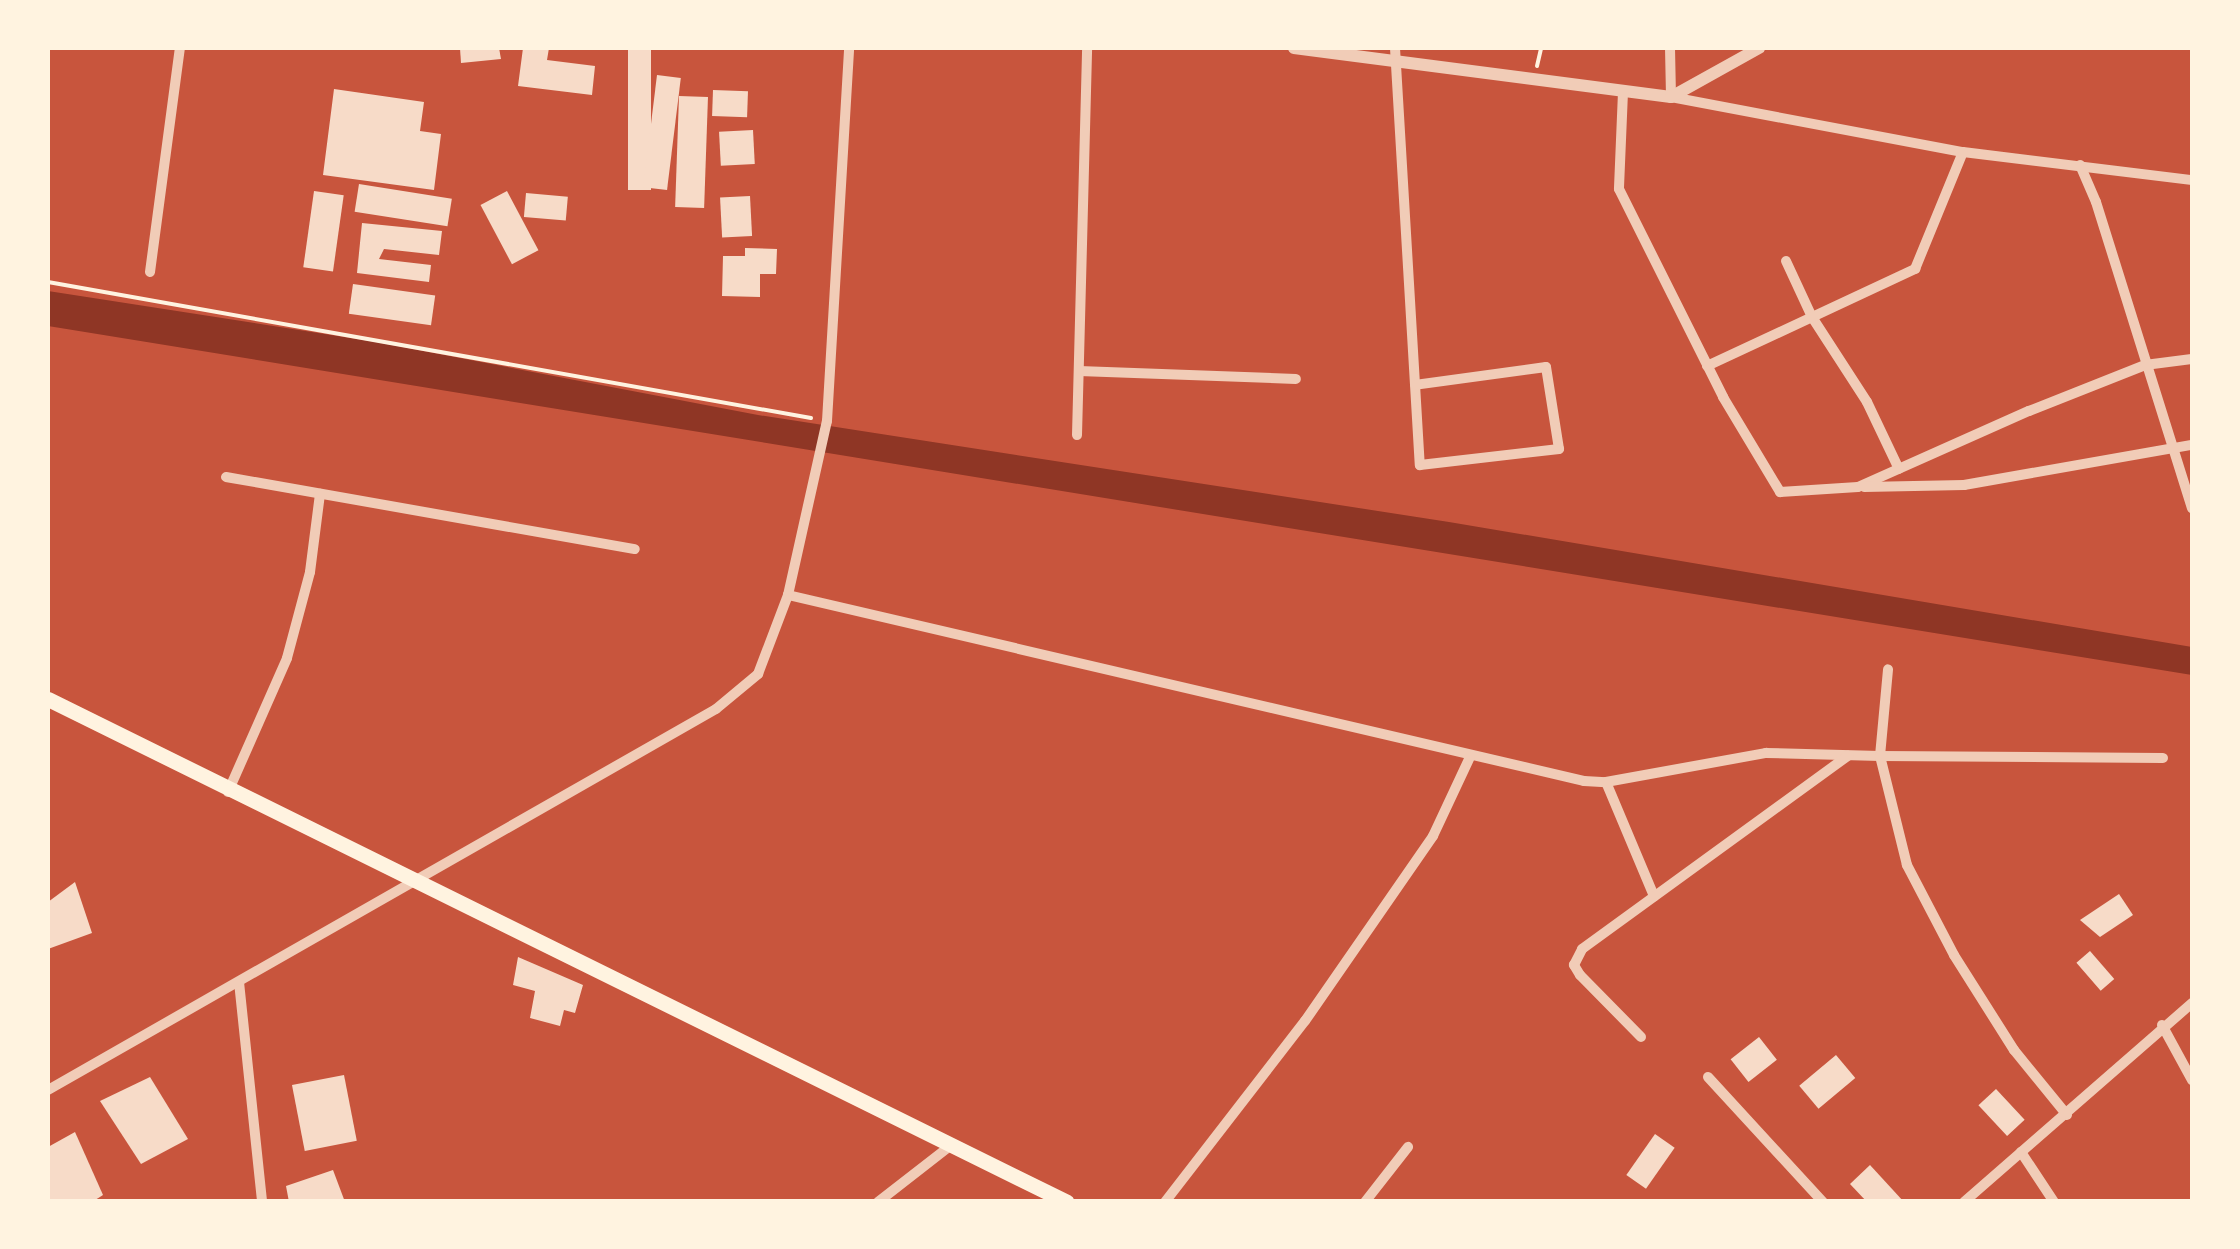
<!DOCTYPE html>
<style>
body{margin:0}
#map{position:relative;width:2240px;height:1249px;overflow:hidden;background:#c8553d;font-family:Lato,sans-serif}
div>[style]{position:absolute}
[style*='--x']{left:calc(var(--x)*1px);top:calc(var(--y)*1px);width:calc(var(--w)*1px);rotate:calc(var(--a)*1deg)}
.water>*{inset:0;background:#8f3625}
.building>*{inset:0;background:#f7dbc8;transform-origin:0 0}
.path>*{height:4px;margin:-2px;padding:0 2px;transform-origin:2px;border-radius:2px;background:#fff3e0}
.minor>*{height:10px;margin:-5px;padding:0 5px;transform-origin:5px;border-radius:5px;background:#f1ccb7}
.tertiary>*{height:12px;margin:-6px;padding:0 6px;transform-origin:6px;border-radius:6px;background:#f1ccb7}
.primary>*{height:15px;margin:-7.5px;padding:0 7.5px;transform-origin:7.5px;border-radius:7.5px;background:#fff3e0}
span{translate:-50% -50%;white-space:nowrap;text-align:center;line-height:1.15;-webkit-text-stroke:10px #fff3e0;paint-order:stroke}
.frame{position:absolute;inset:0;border:50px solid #fff3e0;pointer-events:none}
</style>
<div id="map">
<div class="water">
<div style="clip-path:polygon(48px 291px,376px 342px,758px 415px,1449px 522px,2192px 647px,2192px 675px,48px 326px)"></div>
</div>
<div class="building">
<div style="clip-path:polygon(460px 48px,499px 48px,501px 59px,461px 63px)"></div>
<div style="clip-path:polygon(523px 48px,549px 48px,547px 60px,595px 66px,592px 95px,518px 86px)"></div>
<div style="left:628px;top:48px;width:23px;height:142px"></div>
<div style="left:657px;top:75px;width:24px;height:113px;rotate:7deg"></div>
<div style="clip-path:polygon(334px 89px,424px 102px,420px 131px,441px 134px,434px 190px,323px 175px)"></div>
<div style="left:713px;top:90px;width:35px;height:26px;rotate:2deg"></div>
<div style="left:679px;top:96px;width:29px;height:111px;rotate:2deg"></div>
<div style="left:753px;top:130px;width:34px;height:34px;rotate:87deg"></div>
<div style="left:359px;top:184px;width:94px;height:28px;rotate:9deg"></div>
<div style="left:314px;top:191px;width:30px;height:77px;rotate:8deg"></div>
<div style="left:507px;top:191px;width:67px;height:30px;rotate:62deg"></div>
<div style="left:526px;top:193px;width:42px;height:24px;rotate:5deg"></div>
<div style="left:750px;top:196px;width:40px;height:30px;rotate:87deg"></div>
<div style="clip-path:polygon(362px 223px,442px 231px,439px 255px,384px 249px,379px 259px,431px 265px,429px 282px,357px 273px)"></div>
<div style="clip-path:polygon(745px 248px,777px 249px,776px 274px,760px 274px,760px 297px,722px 296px,723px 256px,745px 256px)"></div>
<div style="left:353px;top:284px;width:83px;height:30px;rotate:8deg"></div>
<div style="clip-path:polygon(75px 882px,92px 933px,48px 949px,48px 902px)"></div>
<div style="clip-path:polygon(2119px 894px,2133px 915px,2100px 937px,2080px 920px)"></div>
<div style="left:2090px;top:951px;width:37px;height:18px;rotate:49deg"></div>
<div style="clip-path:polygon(518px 957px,583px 985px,575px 1013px,564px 1010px,560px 1026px,530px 1018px,535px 991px,513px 985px)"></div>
<div style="left:1759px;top:1037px;width:29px;height:36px;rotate:52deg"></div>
<div style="left:1836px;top:1055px;width:30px;height:48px;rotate:50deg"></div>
<div style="left:344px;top:1075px;width:67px;height:53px;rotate:79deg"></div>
<div style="clip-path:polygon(150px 1077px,188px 1139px,141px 1164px,100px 1101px)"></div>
<div style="left:1996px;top:1089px;width:42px;height:24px;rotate:47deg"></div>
<div style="clip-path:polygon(75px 1132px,103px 1195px,92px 1202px,48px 1202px,48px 1147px)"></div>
<div style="left:1655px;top:1134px;width:24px;height:50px;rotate:35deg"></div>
<div style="clip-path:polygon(1870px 1165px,1904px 1202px,1867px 1202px,1850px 1184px)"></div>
<div style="clip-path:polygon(333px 1170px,345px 1202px,289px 1202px,286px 1186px)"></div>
</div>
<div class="path">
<div style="--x:1537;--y:66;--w:18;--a:-77"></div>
<div style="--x:48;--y:282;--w:775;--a:10.11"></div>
</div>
<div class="minor">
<div style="--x:1395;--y:48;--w:418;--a:86.6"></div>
<div style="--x:1420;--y:465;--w:140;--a:-6.6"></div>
<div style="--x:1559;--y:449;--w:83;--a:-99"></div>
<div style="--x:1546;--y:367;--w:132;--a:172.2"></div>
<div style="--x:1670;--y:48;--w:49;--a:88.8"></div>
<div style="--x:1671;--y:97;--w:297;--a:10.7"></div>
<div style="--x:1963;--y:152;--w:231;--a:7"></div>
<div style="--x:1623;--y:92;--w:97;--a:92.4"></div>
<div style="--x:1619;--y:189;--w:233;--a:63.4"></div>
<div style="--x:1723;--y:397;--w:111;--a:59"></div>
<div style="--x:1780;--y:492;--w:78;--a:-3.7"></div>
<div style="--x:1858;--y:487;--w:187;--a:-24"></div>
<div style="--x:2029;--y:411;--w:125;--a:-21.6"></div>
<div style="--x:2145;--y:365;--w:47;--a:-7.3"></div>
<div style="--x:2080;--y:165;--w:40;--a:66.6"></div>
<div style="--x:2096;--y:202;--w:321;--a:72.6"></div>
<div style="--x:1786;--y:261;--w:62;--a:65.1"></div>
<div style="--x:1812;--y:317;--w:101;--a:57.1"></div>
<div style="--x:1867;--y:402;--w:74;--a:64.5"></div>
<div style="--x:150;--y:272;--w:226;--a:-82.4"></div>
<div style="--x:1707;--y:366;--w:230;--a:-25"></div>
<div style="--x:1915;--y:269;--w:126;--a:-67.7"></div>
<div style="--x:1079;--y:371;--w:217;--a:2.1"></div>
<div style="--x:1077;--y:435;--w:387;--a:-88.5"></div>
<div style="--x:226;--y:477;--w:415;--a:10"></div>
<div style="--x:1864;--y:487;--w:100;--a:-1.1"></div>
<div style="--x:1964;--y:485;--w:231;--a:-10"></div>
<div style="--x:788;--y:595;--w:817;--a:13.15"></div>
<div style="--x:1584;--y:781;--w:22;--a:3"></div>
<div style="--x:1606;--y:782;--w:163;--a:-10.3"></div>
<div style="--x:1766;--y:753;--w:114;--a:1.5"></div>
<div style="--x:1880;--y:756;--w:87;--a:-84.7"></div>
<div style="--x:1606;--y:782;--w:124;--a:67.2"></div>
<div style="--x:228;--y:792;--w:146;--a:-66.2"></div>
<div style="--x:287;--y:658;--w:89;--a:-75"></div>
<div style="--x:310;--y:572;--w:79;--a:-82.7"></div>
<div style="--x:239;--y:982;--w:221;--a:84"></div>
<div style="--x:2162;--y:1025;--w:63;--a:61.4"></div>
<div style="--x:1641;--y:1037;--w:87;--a:-134.5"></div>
<div style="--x:1580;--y:975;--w:12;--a:-121"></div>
<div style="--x:1574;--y:965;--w:18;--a:-63"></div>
<div style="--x:1582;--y:949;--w:329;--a:-36"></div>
<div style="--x:1708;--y:1077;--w:170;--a:47.4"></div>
<div style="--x:48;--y:1090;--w:769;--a:-29.7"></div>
<div style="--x:716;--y:709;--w:55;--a:-39.8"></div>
<div style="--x:758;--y:674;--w:85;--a:-69.2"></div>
<div style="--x:788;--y:595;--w:178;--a:-77.4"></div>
<div style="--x:827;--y:421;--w:374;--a:-86.6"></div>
<div style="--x:2067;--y:1115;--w:84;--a:-129.2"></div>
<div style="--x:2014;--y:1050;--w:112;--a:-122.3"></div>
<div style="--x:1954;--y:955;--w:102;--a:-117.6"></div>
<div style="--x:1907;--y:865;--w:112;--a:-103.9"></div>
<div style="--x:1880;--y:756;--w:283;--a:0.4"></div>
<div style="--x:2021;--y:1152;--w:60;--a:56.6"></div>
<div style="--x:878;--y:1202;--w:91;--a:-37.9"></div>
<div style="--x:1165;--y:1202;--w:229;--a:-52.3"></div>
<div style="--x:1305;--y:1021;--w:225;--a:-55.3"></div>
<div style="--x:1433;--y:836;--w:87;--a:-64.9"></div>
<div style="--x:1365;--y:1202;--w:70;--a:-52"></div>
<div style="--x:1964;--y:1202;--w:303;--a:-41.1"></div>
</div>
<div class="tertiary">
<div style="--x:1294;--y:48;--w:380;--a:7.4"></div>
<div style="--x:1671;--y:97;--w:101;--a:-29.1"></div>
</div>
<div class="primary">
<div style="--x:48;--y:699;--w:1136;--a:26.27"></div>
</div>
<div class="frame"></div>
</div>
